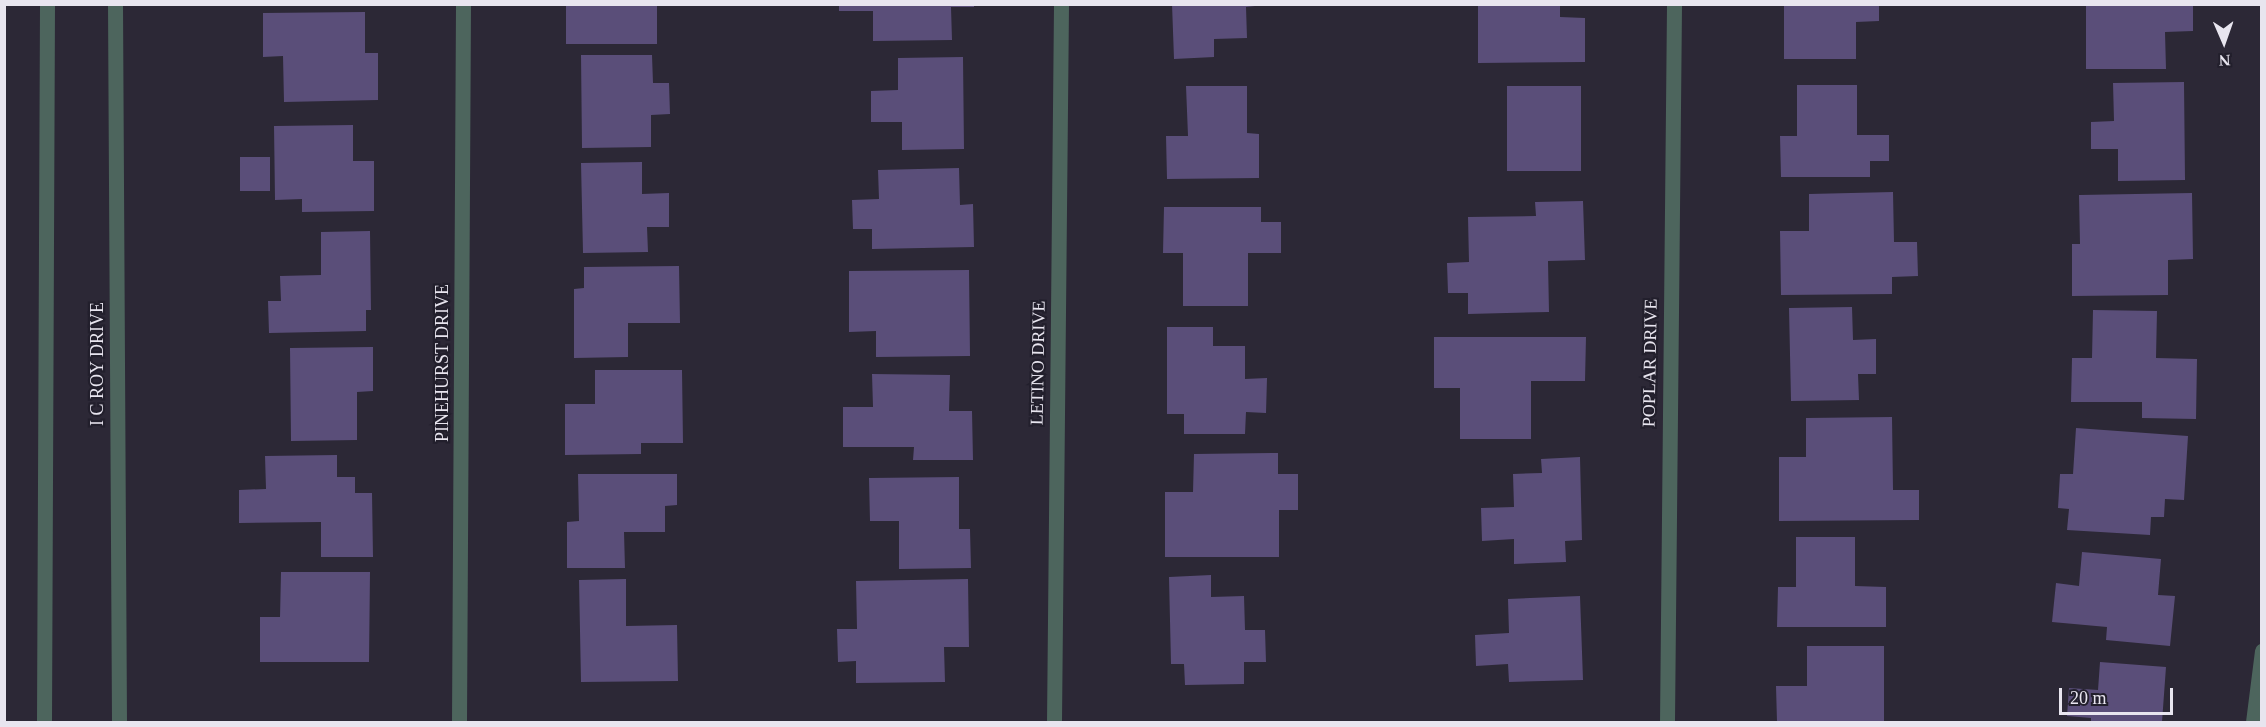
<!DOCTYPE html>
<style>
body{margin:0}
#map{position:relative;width:2266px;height:727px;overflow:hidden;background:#2c2836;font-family:"Times New Roman",serif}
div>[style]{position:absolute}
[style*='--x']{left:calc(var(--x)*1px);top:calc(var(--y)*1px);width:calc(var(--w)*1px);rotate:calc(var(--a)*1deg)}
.building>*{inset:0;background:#5a4e79;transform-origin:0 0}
.street>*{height:15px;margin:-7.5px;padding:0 7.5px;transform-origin:7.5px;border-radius:7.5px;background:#4d655d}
span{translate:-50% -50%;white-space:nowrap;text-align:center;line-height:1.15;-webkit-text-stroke:4.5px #221f2c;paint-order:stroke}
.street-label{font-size:18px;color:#e8e5ef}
.frame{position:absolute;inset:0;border:6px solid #e8e5ef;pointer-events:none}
.north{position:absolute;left:2194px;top:12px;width:60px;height:60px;-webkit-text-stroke:4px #221f2c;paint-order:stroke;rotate:178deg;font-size:16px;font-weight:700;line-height:24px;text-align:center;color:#e8e5ef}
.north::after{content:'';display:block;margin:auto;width:21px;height:27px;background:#e8e5ef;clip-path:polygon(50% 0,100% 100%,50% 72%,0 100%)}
.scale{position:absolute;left:2059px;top:688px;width:114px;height:27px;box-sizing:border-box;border:3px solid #e8e5ef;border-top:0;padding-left:8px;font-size:18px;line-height:21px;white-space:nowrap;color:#e8e5ef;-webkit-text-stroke:4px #221f2c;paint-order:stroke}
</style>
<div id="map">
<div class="building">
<div style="left:566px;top:4px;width:91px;height:40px"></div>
<div style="clip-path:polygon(839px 4px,974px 4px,974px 7px,951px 7px,952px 40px,873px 41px,873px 11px,839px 11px)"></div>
<div style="clip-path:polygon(1172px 4px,1255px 4px,1255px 6px,1246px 7px,1247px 38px,1214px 39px,1214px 57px,1174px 59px)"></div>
<div style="clip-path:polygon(1784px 4px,1879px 4px,1879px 21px,1856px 22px,1856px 59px,1784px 59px)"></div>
<div style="clip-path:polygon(2086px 4px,2193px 4px,2193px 31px,2165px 32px,2166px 69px,2086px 69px)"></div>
<div style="clip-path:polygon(1478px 5px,1560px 5px,1560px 17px,1585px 18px,1585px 62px,1478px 63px)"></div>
<div style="clip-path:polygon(365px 12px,365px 53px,378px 53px,378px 100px,284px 102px,283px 56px,263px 57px,263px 13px)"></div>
<div style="clip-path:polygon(581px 55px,652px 55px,653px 83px,669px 83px,670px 114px,651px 115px,651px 147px,582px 148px)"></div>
<div style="clip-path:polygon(963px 57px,964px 149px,902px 150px,902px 122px,871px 122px,871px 91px,898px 90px,898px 58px)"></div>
<div style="clip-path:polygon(2184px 82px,2185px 180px,2118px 181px,2118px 149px,2091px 149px,2091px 122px,2114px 121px,2113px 83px)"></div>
<div style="clip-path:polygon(1797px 85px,1857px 85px,1857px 135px,1889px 135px,1889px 161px,1870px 161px,1870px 177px,1781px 177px,1780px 136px,1797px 136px)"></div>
<div style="clip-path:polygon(1186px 86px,1247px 86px,1247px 133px,1259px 134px,1259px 178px,1167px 179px,1166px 136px,1188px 136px)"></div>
<div style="left:1507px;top:86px;width:74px;height:85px"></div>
<div style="clip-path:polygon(353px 125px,353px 161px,374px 161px,374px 211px,302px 212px,302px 199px,275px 200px,274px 126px)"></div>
<div style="left:240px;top:157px;width:30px;height:34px"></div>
<div style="clip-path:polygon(642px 162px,642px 194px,669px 193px,669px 227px,647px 227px,648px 252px,583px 253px,581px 163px)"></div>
<div style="clip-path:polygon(959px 168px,960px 205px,973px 204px,974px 247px,872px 249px,872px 229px,853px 229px,852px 200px,879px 199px,878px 170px)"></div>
<div style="clip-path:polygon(1893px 192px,1894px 242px,1917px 242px,1918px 276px,1892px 277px,1892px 294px,1781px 295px,1780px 231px,1809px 231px,1809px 194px)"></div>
<div style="clip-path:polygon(2192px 193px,2193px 259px,2168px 260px,2168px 295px,2072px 296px,2072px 244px,2080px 244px,2079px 195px)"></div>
<div style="clip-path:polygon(1583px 201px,1585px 260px,1548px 261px,1549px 312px,1468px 314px,1468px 293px,1448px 293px,1447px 263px,1469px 262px,1468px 217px,1536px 216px,1535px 202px)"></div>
<div style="clip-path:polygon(1164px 207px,1261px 207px,1261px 222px,1281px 222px,1281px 253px,1248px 253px,1248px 306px,1183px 306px,1183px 253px,1163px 253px)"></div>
<div style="clip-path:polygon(370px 231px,371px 310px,366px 310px,366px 331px,269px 333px,268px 301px,281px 301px,280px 276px,321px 275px,321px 232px)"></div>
<div style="clip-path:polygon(679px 266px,680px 323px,628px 323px,628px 357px,574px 358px,574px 289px,584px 288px,584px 267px)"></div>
<div style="clip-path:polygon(969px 270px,970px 356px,876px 357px,876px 331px,849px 332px,849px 271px)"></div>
<div style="clip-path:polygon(1852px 307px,1853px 340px,1876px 339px,1876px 374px,1858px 374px,1859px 400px,1791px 401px,1789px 308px)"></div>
<div style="clip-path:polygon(2093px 310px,2157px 311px,2156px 358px,2197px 359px,2196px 419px,2142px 418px,2142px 402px,2071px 402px,2072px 358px,2092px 358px)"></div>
<div style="clip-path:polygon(1167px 327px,1213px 327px,1213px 346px,1245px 346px,1245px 379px,1267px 378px,1266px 413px,1246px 412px,1245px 434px,1184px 434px,1184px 414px,1167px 414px)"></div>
<div style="clip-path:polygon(1434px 337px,1586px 337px,1585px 381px,1531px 381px,1531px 439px,1460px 439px,1460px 388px,1434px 388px)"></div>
<div style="clip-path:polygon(373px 347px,373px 391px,357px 392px,357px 440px,291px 441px,290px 348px)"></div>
<div style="clip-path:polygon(595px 370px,682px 370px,683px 443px,641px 443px,641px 454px,565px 455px,565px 404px,595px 404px)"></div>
<div style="clip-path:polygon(872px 374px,950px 375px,949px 411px,972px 411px,973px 460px,913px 460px,914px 447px,843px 447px,843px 407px,873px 407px)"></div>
<div style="clip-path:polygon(1892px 417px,1893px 490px,1919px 490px,1919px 520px,1779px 521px,1779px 457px,1806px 457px,1806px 418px)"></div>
<div style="clip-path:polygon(2076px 428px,2188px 436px,2184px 500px,2165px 499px,2164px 517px,2151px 517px,2150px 535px,2067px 530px,2069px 509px,2058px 508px,2060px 474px,2073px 474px)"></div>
<div style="clip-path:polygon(1278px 453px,1278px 474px,1298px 474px,1298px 510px,1279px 510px,1279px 557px,1165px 557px,1165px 492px,1193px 492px,1194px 454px)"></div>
<div style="clip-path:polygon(337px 455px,337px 477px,355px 477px,355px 493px,372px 493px,373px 557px,321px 557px,321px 522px,239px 523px,239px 490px,266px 489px,265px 456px)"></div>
<div style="clip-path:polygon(1580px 457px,1582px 540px,1565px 541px,1566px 562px,1514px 564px,1514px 539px,1482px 541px,1481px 508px,1514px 507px,1513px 474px,1542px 473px,1541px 459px)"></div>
<div style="clip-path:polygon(578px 474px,677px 474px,677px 505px,665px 506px,665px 532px,624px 532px,625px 568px,567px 568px,567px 522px,579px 521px)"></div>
<div style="clip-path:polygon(959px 477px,959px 529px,970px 529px,971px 568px,899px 569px,899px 521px,870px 521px,869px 478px)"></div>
<div style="clip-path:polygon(1796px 537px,1855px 537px,1855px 586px,1886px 587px,1886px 627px,1777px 627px,1778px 587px,1796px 587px)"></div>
<div style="clip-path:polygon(2082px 552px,2161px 559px,2158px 595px,2175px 596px,2170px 646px,2106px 640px,2107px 627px,2052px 622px,2056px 583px,2079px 586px)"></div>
<div style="clip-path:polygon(281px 572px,370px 572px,369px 662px,260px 662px,260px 617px,280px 617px)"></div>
<div style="clip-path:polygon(1211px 575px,1211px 597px,1244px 596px,1245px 630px,1265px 630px,1266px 662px,1244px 662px,1244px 684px,1185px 685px,1184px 664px,1171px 664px,1169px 577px)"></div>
<div style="clip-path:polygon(626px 579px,626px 626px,677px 625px,678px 681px,581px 682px,579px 580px)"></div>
<div style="clip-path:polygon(968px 579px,969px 647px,944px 647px,945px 682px,856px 683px,856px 661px,838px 662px,837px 629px,857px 629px,856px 581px)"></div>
<div style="clip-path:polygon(1580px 596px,1583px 680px,1509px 682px,1508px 664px,1476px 666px,1475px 635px,1509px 633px,1508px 599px)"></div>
<div style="clip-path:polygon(1807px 646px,1884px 646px,1884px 722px,1777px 722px,1776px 686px,1807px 686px)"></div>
<div style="clip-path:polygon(2100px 662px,2166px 667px,2162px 722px,2091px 722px,2091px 718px,2067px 716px,2069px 688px,2098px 690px)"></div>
</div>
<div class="street">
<div style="--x:115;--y:4;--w:718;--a:89.68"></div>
<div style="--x:44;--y:722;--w:718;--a:-89.76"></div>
<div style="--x:459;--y:722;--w:718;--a:-89.68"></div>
<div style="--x:1054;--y:722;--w:718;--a:-89.44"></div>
<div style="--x:1667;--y:722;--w:718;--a:-89.44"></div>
<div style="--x:2253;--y:722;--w:72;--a:-82.8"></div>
</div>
<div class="street-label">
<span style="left:442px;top:363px;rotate:-90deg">PINEHURST DRIVE</span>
<span style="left:1038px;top:363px;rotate:-89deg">LETINO DRIVE</span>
<span style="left:1650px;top:363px;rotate:-89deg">POPLAR DRIVE</span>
<span style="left:97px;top:364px;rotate:-90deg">I C ROY DRIVE</span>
</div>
<div class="frame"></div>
<div class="north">N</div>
<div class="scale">20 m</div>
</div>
